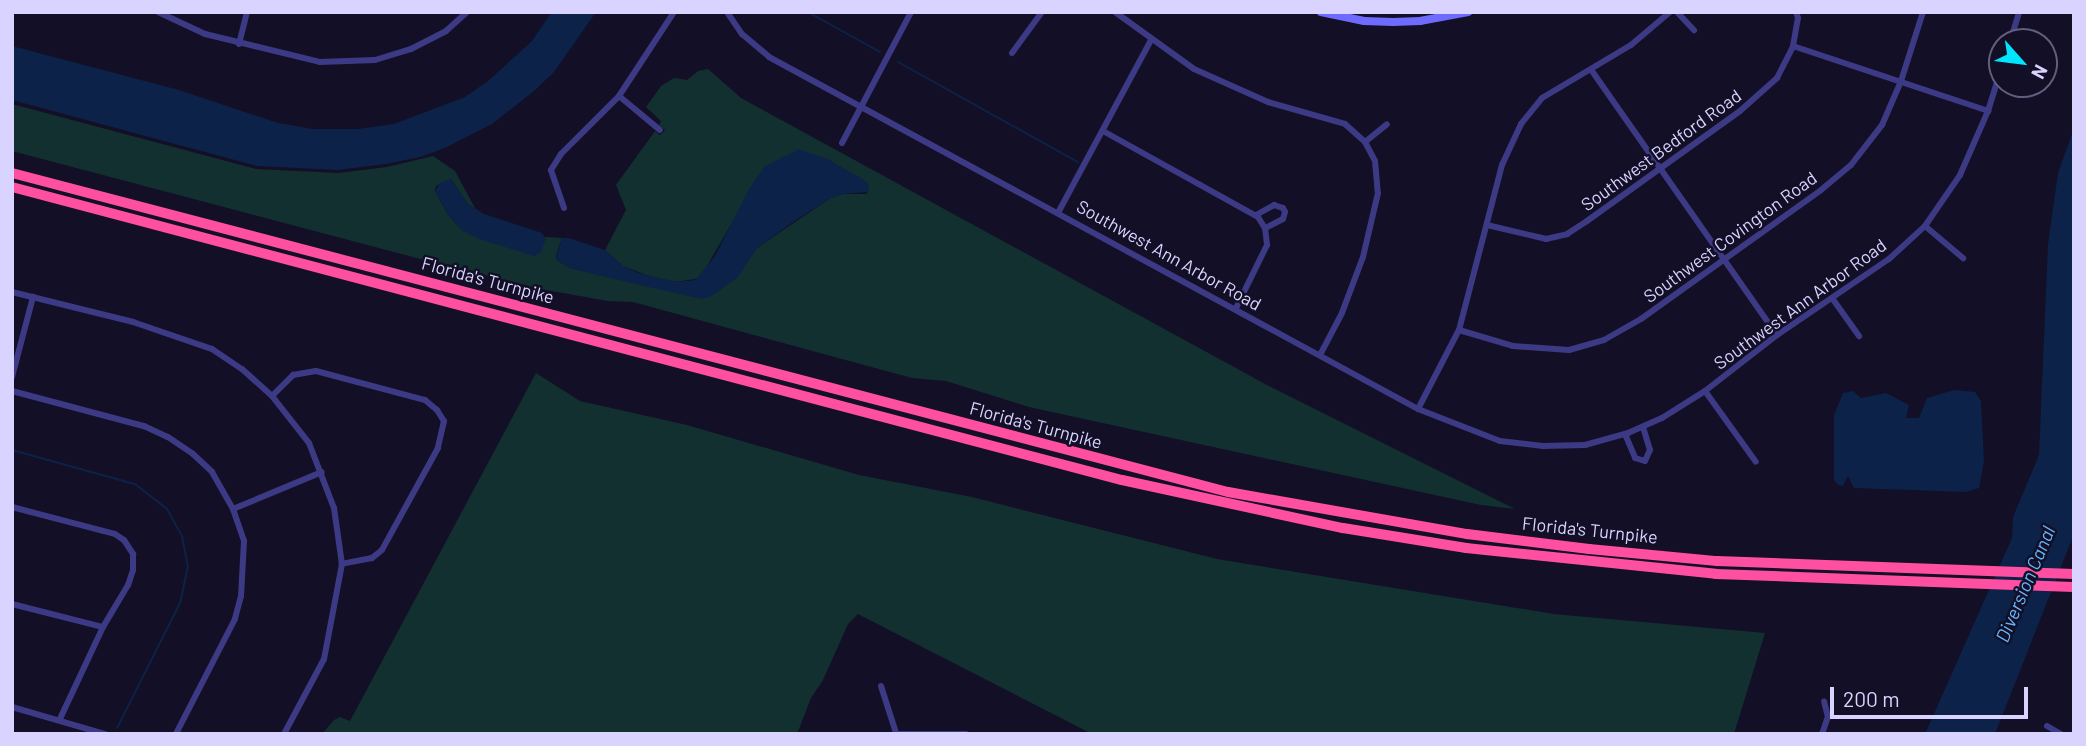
<!DOCTYPE html>
<style>
body{margin:0}
#map{position:relative;width:2086px;height:746px;overflow:hidden;background:#130f26;font-family:Barlow,sans-serif}
div>[style]{position:absolute}
[style*='--x']{left:calc(var(--x)*1px);top:calc(var(--y)*1px);width:calc(var(--w)*1px);rotate:calc(var(--a)*1deg)}
.green>*{inset:0;background:#12302f}
.water>*{inset:0;background:#0c2248}
.stream>*{height:2px;margin:-1px;padding:0 1px;transform-origin:1px;border-radius:1px;background:#0c2248}
.street>*{height:6px;margin:-3px;padding:0 3px;transform-origin:3px;border-radius:3px;background:#3d3a85}
.secondary>*{height:8px;margin:-4px;padding:0 4px;transform-origin:4px;border-radius:4px;background:#6f6bff}
.highway>*{height:10px;margin:-5px;padding:0 5px;transform-origin:5px;border-radius:5px;background:#ff4fa3}
span{translate:-50% -50%;white-space:nowrap;text-align:center;line-height:1.15;-webkit-text-stroke:5px #130f26;paint-order:stroke}
.street-label{font-size:18px;color:#d9d4ff}
.water-label{font-size:19px;color:#62b6ff;font-style:italic}
.frame{position:absolute;inset:0;border:14px solid #d9d4ff;pointer-events:none}
.north{position:absolute;left:1988px;top:28px;width:70px;height:70px;box-sizing:border-box;background:#130f26;border:2px solid #625e7d;border-radius:50%;rotate:118deg;font-size:19px;font-weight:700;line-height:28px;text-align:center;color:#d9d4ff}
.north::after{content:'';display:block;margin:auto;width:24px;height:32px;background:#00e5ff;clip-path:polygon(50% 0,100% 100%,50% 72%,0 100%)}
.scale{position:absolute;left:1830px;top:687px;width:198px;height:32px;box-sizing:border-box;border:4px solid #d9d4ff;border-top:0;padding-left:9px;font-size:21px;line-height:24px;white-space:nowrap;color:#d9d4ff;-webkit-text-stroke:5px #130f26;paint-order:stroke}
</style>
<div id="map">
<div class="green">
<div style="clip-path:polygon(708px 69px,741px 98px,1267px 385px,1515px 509px,1481px 505px,1029px 407px,946px 381px,912px 378px,633px 302px,608px 301px,540px 289px,443px 265px,12px 151px,12px 104px,256px 169px,338px 173px,387px 167px,433px 156px,455px 171px,476px 210px,467px 203px,451px 179px,436px 186px,435px 191px,448px 215px,463px 231px,562px 238px,556px 256px,557px 260px,570px 268px,695px 297px,749px 258px,757px 248px,829px 199px,842px 194px,867px 194px,868px 183px,827px 159px,765px 166px,700px 278px,677px 282px,654px 278px,623px 266px,605px 250px,626px 210px,616px 185px,655px 131px,660px 135px,665px 130px,659px 125px,661px 121px,646px 107px,661px 86px,674px 78px,687px 80px,698px 71px)"></div>
<div style="clip-path:polygon(536px 373px,580px 401px,687px 425px,859px 475px,972px 497px,1217px 559px,1554px 614px,1765px 633px,1734px 734px,1092px 734px,858px 614px,848px 624px,823px 680px,811px 698px,797px 734px,322px 734px,334px 720px,340px 717px,350px 721px)"></div>
</div>
<div class="water">
<div style="clip-path:polygon(552px 12px,596px 12px,554px 72px,534px 91px,492px 124px,445px 148px,420px 157px,386px 164px,337px 170px,257px 166px,12px 100px,12px 46px,179px 90px,278px 123px,313px 129px,358px 129px,394px 124px,465px 97px,488px 81px,531px 42px)"></div>
<div style="clip-path:polygon(2074px 128px,2074px 534px,1995px 734px,1925px 734px,2012px 538px,2013px 517px,2039px 455px,2048px 244px,2058px 173px)"></div>
<div style="clip-path:polygon(799px 149px,827px 159px,861px 178px,868px 183px,869px 192px,842px 194px,829px 199px,793px 222px,757px 248px,738px 277px,712px 296px,702px 299px,605px 277px,570px 268px,556px 259px,562px 238px,569px 238px,605px 250px,623px 266px,639px 273px,677px 282px,695px 280px,715px 256px,749px 189px,765px 166px)"></div>
<div style="clip-path:polygon(451px 179px,467px 203px,484px 214px,542px 233px,546px 239px,541px 252px,534px 256px,479px 239px,463px 231px,448px 215px,435px 191px,440px 183px)"></div>
<div style="clip-path:polygon(1954px 390px,1975px 392px,1981px 401px,1984px 461px,1979px 488px,1966px 492px,1854px 488px,1848px 476px,1843px 486px,1838px 485px,1834px 480px,1834px 415px,1843px 393px,1853px 391px,1861px 398px,1886px 393px,1909px 405px,1906px 418px,1919px 418px,1927px 398px)"></div>
</div>
<div class="stream">
<div style="--x:808;--y:12;--w:82;--a:29.1"></div>
<div style="--x:898;--y:62;--w:206;--a:29.1"></div>
<div style="--x:12;--y:450;--w:128;--a:15.5"></div>
<div style="--x:135;--y:484;--w:41;--a:38"></div>
<div style="--x:167;--y:509;--w:31;--a:61"></div>
<div style="--x:182;--y:536;--w:31;--a:79"></div>
<div style="--x:188;--y:566;--w:38;--a:102"></div>
<div style="--x:180;--y:603;--w:140;--a:116.7"></div>
</div>
<div class="street">
<div style="--x:158;--y:12;--w:52;--a:25.1"></div>
<div style="--x:205;--y:34;--w:118;--a:13.7"></div>
<div style="--x:320;--y:62;--w:55;--a:-2.1"></div>
<div style="--x:375;--y:60;--w:38;--a:-17"></div>
<div style="--x:411;--y:49;--w:39;--a:-27"></div>
<div style="--x:446;--y:31;--w:28;--a:-42"></div>
<div style="--x:727;--y:12;--w:27;--a:56"></div>
<div style="--x:742;--y:34;--w:35;--a:40"></div>
<div style="--x:769;--y:57;--w:738;--a:28.47"></div>
<div style="--x:1418;--y:409;--w:88;--a:21.3"></div>
<div style="--x:1500;--y:441;--w:43;--a:6.6"></div>
<div style="--x:1543;--y:446;--w:42;--a:-1.4"></div>
<div style="--x:1585;--y:445;--w:45;--a:-15.6"></div>
<div style="--x:1628;--y:433;--w:37;--a:-24"></div>
<div style="--x:1662;--y:418;--w:51;--a:-32.1"></div>
<div style="--x:1705;--y:391;--w:91;--a:-37.9"></div>
<div style="--x:1777;--y:335;--w:135;--a:-34.2"></div>
<div style="--x:1889;--y:259;--w:49;--a:-42.5"></div>
<div style="--x:1925;--y:226;--w:62;--a:-55.5"></div>
<div style="--x:1960;--y:175;--w:70;--a:-66.4"></div>
<div style="--x:1988;--y:111;--w:47;--a:-72.7"></div>
<div style="--x:1115;--y:12;--w:97;--a:35.8"></div>
<div style="--x:1194;--y:69;--w:81;--a:24"></div>
<div style="--x:1268;--y:102;--w:80;--a:15.9"></div>
<div style="--x:1345;--y:124;--w:27;--a:42"></div>
<div style="--x:1365;--y:142;--w:21;--a:62"></div>
<div style="--x:1375;--y:161;--w:32;--a:85"></div>
<div style="--x:1378;--y:193;--w:66;--a:103.2"></div>
<div style="--x:1363;--y:257;--w:60;--a:110.6"></div>
<div style="--x:1342;--y:313;--w:47;--a:117.6"></div>
<div style="--x:1677;--y:12;--w:25;--a:47"></div>
<div style="--x:2010;--y:42;--w:31;--a:-73"></div>
<div style="--x:239;--y:44;--w:33;--a:-76"></div>
<div style="--x:1793;--y:46;--w:206;--a:18.4"></div>
<div style="--x:1012;--y:53;--w:51;--a:-53.8"></div>
<div style="--x:1592;--y:71;--w:322;--a:55"></div>
<div style="--x:619;--y:96;--w:53;--a:39.7"></div>
<div style="--x:1103;--y:131;--w:177;--a:29"></div>
<div style="--x:1258;--y:217;--w:13;--a:58"></div>
<div style="--x:1265;--y:228;--w:17;--a:83"></div>
<div style="--x:1267;--y:245;--w:70;--a:116.2"></div>
<div style="--x:1365;--y:142;--w:28;--a:-39"></div>
<div style="--x:842;--y:143;--w:148;--a:-62.2"></div>
<div style="--x:564;--y:208;--w:40;--a:-108.9"></div>
<div style="--x:551;--y:170;--w:19;--a:-58"></div>
<div style="--x:561;--y:154;--w:82;--a:-45"></div>
<div style="--x:619;--y:96;--w:100;--a:-56.8"></div>
<div style="--x:1059;--y:211;--w:194;--a:-61.7"></div>
<div style="--x:1256;--y:215;--w:21;--a:-29"></div>
<div style="--x:1274;--y:205;--w:9;--a:18"></div>
<div style="--x:1283;--y:208;--w:4;--a:63"></div>
<div style="--x:1285;--y:212;--w:7;--a:106"></div>
<div style="--x:1283;--y:219;--w:20;--a:153"></div>
<div style="--x:1487;--y:225;--w:61;--a:13.3"></div>
<div style="--x:1546;--y:239;--w:22;--a:-13"></div>
<div style="--x:1567;--y:234;--w:24;--a:-33"></div>
<div style="--x:1587;--y:221;--w:188;--a:-35.7"></div>
<div style="--x:1740;--y:111;--w:50;--a:-41.7"></div>
<div style="--x:1777;--y:78;--w:36;--a:-63"></div>
<div style="--x:1793;--y:46;--w:28;--a:-80"></div>
<div style="--x:1798;--y:18;--w:6;--a:-108"></div>
<div style="--x:1925;--y:226;--w:50;--a:40.1"></div>
<div style="--x:12;--y:292;--w:125;--a:13.9"></div>
<div style="--x:133;--y:322;--w:83;--a:18.9"></div>
<div style="--x:212;--y:349;--w:36;--a:34"></div>
<div style="--x:242;--y:369;--w:40;--a:42"></div>
<div style="--x:272;--y:396;--w:60;--a:51.8"></div>
<div style="--x:309;--y:443;--w:70;--a:69"></div>
<div style="--x:334;--y:508;--w:57;--a:81.9"></div>
<div style="--x:342;--y:564;--w:97;--a:100.7"></div>
<div style="--x:324;--y:659;--w:85;--a:118.1"></div>
<div style="--x:1832;--y:298;--w:47;--a:54.6"></div>
<div style="--x:1459;--y:330;--w:56;--a:16.5"></div>
<div style="--x:1513;--y:346;--w:56;--a:4.1"></div>
<div style="--x:1569;--y:350;--w:36;--a:-16"></div>
<div style="--x:1604;--y:340;--w:43;--a:-29.6"></div>
<div style="--x:1641;--y:319;--w:221;--a:-35.6"></div>
<div style="--x:1821;--y:190;--w:39;--a:-40"></div>
<div style="--x:1851;--y:165;--w:51;--a:-52.2"></div>
<div style="--x:1882;--y:125;--w:48;--a:-66.6"></div>
<div style="--x:1901;--y:81;--w:72;--a:-72.3"></div>
<div style="--x:12;--y:377;--w:83;--a:-75.3"></div>
<div style="--x:12;--y:391;--w:137;--a:14.9"></div>
<div style="--x:144;--y:426;--w:26;--a:25"></div>
<div style="--x:168;--y:437;--w:30;--a:34"></div>
<div style="--x:193;--y:454;--w:26;--a:43"></div>
<div style="--x:212;--y:472;--w:43;--a:60.4"></div>
<div style="--x:233;--y:509;--w:34;--a:71"></div>
<div style="--x:244;--y:541;--w:55;--a:93.1"></div>
<div style="--x:241;--y:596;--w:24;--a:105"></div>
<div style="--x:235;--y:619;--w:129;--a:117.2"></div>
<div style="--x:1705;--y:391;--w:87;--a:54.3"></div>
<div style="--x:272;--y:396;--w:30;--a:-45"></div>
<div style="--x:293;--y:375;--w:23;--a:-10"></div>
<div style="--x:316;--y:371;--w:113;--a:14.9"></div>
<div style="--x:425;--y:400;--w:16;--a:40"></div>
<div style="--x:437;--y:410;--w:13;--a:58"></div>
<div style="--x:444;--y:421;--w:28;--a:103"></div>
<div style="--x:438;--y:448;--w:116;--a:118.8"></div>
<div style="--x:382;--y:550;--w:13;--a:141"></div>
<div style="--x:372;--y:558;--w:31;--a:169"></div>
<div style="--x:1418;--y:409;--w:89;--a:-62.6"></div>
<div style="--x:1459;--y:330;--w:171;--a:-75.4"></div>
<div style="--x:1502;--y:165;--w:45;--a:-65.1"></div>
<div style="--x:1521;--y:124;--w:33;--a:-51"></div>
<div style="--x:1542;--y:98;--w:104;--a:-30.8"></div>
<div style="--x:1631;--y:45;--w:51;--a:-40.2"></div>
<div style="--x:1625;--y:434;--w:26;--a:67"></div>
<div style="--x:1635;--y:458;--w:10;--a:17"></div>
<div style="--x:1645;--y:461;--w:12;--a:-66"></div>
<div style="--x:1650;--y:450;--w:24;--a:-107"></div>
<div style="--x:12;--y:507;--w:106;--a:14.7"></div>
<div style="--x:115;--y:534;--w:11;--a:34"></div>
<div style="--x:124;--y:540;--w:17;--a:57"></div>
<div style="--x:133;--y:554;--w:16;--a:90"></div>
<div style="--x:133;--y:570;--w:16;--a:108"></div>
<div style="--x:128;--y:585;--w:49;--a:120.8"></div>
<div style="--x:103;--y:627;--w:102;--a:115.1"></div>
<div style="--x:233;--y:509;--w:96;--a:-22.6"></div>
<div style="--x:12;--y:604;--w:94;--a:14.2"></div>
<div style="--x:881;--y:686;--w:49;--a:72.3"></div>
<div style="--x:12;--y:707;--w:97;--a:16.2"></div>
<div style="--x:2047;--y:726;--w:16;--a:30"></div>
<div style="--x:895;--y:734;--w:71;--a:0"></div>
<div style="--x:1822;--y:734;--w:18;--a:-71"></div>
<div style="--x:1828;--y:717;--w:16;--a:-104"></div>
</div>
<div class="secondary">
<div style="--x:1321;--y:12;--w:44;--a:11.8"></div>
<div style="--x:1364;--y:21;--w:29;--a:2"></div>
<div style="--x:1393;--y:22;--w:27;--a:-2"></div>
<div style="--x:1420;--y:21;--w:49;--a:-10.6"></div>
</div>
<div class="highway">
<div style="--x:12;--y:173;--w:1257;--a:14.7"></div>
<div style="--x:1228;--y:492;--w:243;--a:10"></div>
<div style="--x:1467;--y:534;--w:123;--a:7"></div>
<div style="--x:1589;--y:549;--w:129;--a:5.4"></div>
<div style="--x:1717;--y:561;--w:357;--a:2.1"></div>
<div style="--x:12;--y:187;--w:1148;--a:14.79"></div>
<div style="--x:1122;--y:480;--w:226;--a:12.3"></div>
<div style="--x:1343;--y:528;--w:125;--a:9.2"></div>
<div style="--x:1466;--y:548;--w:251;--a:5.9"></div>
<div style="--x:1716;--y:574;--w:358;--a:2.1"></div>
</div>
<div class="street-label">
<span style="left:1661px;top:150px;rotate:-36deg">Southwest Bedford Road</span>
<span style="left:1730px;top:237px;rotate:-36deg">Southwest Covington Road</span>
<span style="left:1169px;top:255px;rotate:29deg">Southwest Ann Arbor Road</span>
<span style="left:488px;top:280px;rotate:15deg">Florida's Turnpike</span>
<span style="left:1800px;top:304px;rotate:-36deg">Southwest Ann Arbor Road</span>
<span style="left:1036px;top:425px;rotate:15deg">Florida's Turnpike</span>
<span style="left:1590px;top:530px;rotate:6deg">Florida's Turnpike</span>
</div>
<div class="water-label">
<span style="left:2025px;top:584px;rotate:-67deg">Diversion Canal</span>
</div>
<div class="frame"></div>
<div class="north">N</div>
<div class="scale">200 m</div>
</div>
